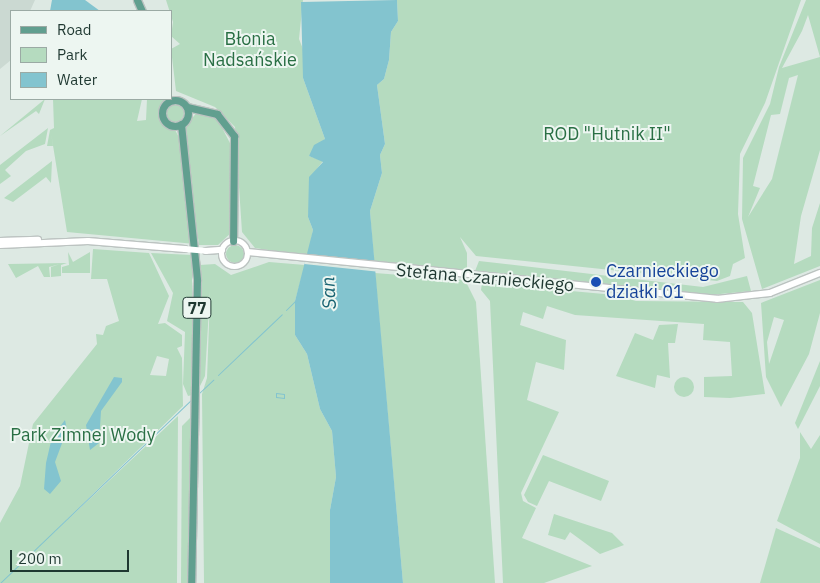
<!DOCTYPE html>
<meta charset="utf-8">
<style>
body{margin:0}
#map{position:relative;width:820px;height:583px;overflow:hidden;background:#dde9e3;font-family:"IBM Plex Sans",sans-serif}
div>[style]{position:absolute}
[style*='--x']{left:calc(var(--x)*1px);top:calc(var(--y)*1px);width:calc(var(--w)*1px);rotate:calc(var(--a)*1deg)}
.built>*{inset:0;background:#cbd9d2}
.green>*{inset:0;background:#b5dbbf}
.round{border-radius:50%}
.water>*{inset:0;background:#83c4cf}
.pier>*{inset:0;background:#dde9e3;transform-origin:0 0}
.stream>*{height:1px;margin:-0.5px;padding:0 0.5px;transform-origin:0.5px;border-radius:0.5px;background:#83c4cf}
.roads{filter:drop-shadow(1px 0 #bcc3c1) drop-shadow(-1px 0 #bcc3c1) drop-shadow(0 1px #bcc3c1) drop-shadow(0 -1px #bcc3c1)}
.minor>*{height:5.5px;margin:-2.75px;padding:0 2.75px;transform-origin:2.75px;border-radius:2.75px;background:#fff}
.minor>.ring{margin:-2.75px;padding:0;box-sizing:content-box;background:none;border:5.5px solid #fff;border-radius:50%}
.major>*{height:7px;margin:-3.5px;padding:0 3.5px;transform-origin:3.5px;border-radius:3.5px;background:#619f8f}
.major>.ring{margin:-3.5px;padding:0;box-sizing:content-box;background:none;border:7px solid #619f8f;border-radius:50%}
.minor-bridge>*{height:5.5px;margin:-2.75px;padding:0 2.75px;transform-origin:2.75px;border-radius:2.75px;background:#fff}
.dots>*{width:14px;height:14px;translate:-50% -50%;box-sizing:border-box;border:2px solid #edf6f1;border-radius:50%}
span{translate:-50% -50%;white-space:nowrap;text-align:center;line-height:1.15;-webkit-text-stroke:4px #edf6f1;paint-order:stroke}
.shield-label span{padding:1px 4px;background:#edf6f1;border:1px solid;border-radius:4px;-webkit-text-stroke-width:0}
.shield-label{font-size:16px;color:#1f3831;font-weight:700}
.park-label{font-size:18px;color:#296f44}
.transit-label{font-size:18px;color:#164399}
.left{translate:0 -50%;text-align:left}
.street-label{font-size:18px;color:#1f3831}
.water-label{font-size:19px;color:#1a6473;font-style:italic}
.legend{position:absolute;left:10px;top:10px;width:162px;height:90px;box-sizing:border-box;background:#edf6f1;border:1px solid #9baaa4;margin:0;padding:6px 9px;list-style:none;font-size:15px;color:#1f3831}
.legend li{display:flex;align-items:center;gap:10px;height:25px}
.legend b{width:25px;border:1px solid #9baaa4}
.scale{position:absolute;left:10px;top:550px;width:119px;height:22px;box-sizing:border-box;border:2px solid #1f3831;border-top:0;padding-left:6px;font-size:15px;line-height:18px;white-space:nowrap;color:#1f3831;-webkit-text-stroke:4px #edf6f1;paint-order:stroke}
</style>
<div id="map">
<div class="built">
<div style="clip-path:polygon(0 0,35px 0,30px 11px,11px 11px,11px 60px,0 69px)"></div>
</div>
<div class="green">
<div style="clip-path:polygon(166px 0,303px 0,299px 39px,305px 54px,303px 78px,325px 139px,309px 156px,323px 161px,316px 170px,308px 217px,313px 230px,308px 256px,255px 248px,242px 232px,235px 127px,215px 107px,176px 91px,171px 49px,180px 44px,171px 36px,173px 22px)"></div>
<div style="clip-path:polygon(397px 0,801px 0,765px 103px,740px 154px,738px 214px,745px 258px,733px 264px,730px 276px,717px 281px,476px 256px,460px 237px,467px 253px,467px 271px,374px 262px,370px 211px,382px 173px,380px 155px,385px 144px,377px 85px,384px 79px,389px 60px,391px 32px,398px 21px)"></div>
<div style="clip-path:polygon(evenodd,806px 0,820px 0,820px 150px,801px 216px,794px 264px,811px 256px,812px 228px,820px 203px,820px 266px,762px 289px,742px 219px,743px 158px,770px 104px,779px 67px,806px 0,808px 15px,820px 57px,782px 68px,802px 31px,808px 15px,806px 0,798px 75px,772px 179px,748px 217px,760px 188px,753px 186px,771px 115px,780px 114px,789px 78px,798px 75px)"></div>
<div style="clip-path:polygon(45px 99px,39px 114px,36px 111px,0 136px)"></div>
<div style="clip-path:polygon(53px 99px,142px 99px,137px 121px,146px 120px,147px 99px,166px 99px,158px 115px,173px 126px,183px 145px,195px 244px,67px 232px,51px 133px,53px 146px,47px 146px,50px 130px,54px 128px)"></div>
<div class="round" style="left:166px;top:104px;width:18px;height:18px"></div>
<div style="clip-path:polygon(197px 112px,218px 120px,232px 147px,232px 232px,218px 245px,199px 245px,183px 130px)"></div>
<div style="clip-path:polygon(48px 128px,45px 144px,26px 151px,5px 170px,11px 176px,0 184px,0 165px)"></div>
<div style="clip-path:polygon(52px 161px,51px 183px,46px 177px,13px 202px,4px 198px)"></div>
<div class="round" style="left:226px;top:245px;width:18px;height:18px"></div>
<div style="clip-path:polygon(evenodd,93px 249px,149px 253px,169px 296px,158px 324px,165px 323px,182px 335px,182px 346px,177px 348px,182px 358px,183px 406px,48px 538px,178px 416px,177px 583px,0 583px,0 523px,20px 486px,33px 424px,97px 344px,96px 334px,103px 335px,106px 326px,119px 321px,107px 279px,91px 279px,93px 249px,157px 356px,169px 359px,166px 376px,150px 375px,157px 356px)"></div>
<div style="clip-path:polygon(68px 252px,73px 262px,90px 252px,90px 273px,62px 273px,62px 267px,69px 265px)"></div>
<div style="clip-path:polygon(151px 253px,192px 255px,192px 395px,188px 396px,183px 384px,185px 332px,167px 321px,173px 293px)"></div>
<div style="clip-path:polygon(479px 261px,703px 287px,747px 276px,751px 291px,710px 295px,475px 271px)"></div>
<div style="clip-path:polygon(269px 262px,305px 265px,295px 301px,295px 335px,307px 354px,320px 409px,332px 431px,336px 477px,330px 510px,330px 583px,204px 583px,202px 394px,207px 378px,210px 296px,210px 292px,205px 376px,199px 388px,200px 265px,215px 264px,231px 275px)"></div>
<div style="clip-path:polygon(67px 263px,61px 265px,61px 276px,51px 277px,51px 267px,60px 264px,49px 267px,50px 277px,44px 277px,38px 266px,16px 278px,8px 264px)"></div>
<div style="clip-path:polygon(375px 273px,465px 280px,476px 302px,495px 583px,403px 583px)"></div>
<div style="clip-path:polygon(evenodd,820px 280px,820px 313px,809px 354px,781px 407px,766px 377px,761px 303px,820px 280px,774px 317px,784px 320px,769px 364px,767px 342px,774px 317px)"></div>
<div style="clip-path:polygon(482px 283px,615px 295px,636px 301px,743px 302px,752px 313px,765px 394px,730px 398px,704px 397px,704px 377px,732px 376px,730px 342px,703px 340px,704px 324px,575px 315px,547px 306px,543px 319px,523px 312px,520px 325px,566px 340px,564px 370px,536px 362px,527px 400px,559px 412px,521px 493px,523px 501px,536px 508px,522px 538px,592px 566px,544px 583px,503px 583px,490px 301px,481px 290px)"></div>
<div style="clip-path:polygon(678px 324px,675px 343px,668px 343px,670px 378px,657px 375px,655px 388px,616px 376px,635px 333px,653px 340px,659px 325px)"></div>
<div style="clip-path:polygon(820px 361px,820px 386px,798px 429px,795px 423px)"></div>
<div class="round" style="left:674px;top:377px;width:20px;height:20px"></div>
<div style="clip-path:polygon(192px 416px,189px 583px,181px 583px,182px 426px)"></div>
<div style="clip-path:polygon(800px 432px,811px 449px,820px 435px,820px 544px,777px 521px,800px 458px)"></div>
<div style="clip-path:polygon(543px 455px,609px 481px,601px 501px,549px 481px,537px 506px,528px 502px,524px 495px)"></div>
<div style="clip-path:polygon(554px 514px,612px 533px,624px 545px,600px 554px,570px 532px,565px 540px,548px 535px)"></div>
<div style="clip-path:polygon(776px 528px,820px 548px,820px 583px,760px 583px)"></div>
</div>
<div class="water">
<div style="clip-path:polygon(52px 0,85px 0,100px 11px,50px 11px)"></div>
<div style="clip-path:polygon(397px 0,398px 21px,391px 32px,389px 60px,384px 79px,377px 85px,385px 144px,380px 155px,382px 173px,370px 211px,403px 583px,330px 583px,330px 510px,336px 477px,332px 431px,320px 409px,307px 354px,295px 335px,295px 301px,313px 230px,308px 217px,309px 177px,323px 162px,309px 156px,314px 145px,325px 139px,303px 78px,301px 2px)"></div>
<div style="clip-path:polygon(114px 377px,122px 378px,122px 382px,101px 411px,99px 443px,90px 450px,86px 425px)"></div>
<div style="clip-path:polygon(65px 420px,67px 430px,55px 462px,61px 481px,50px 494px,44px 489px,46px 463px,52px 437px)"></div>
</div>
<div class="pier">
<div style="left:305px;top:257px;width:72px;height:7px;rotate:6deg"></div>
</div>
<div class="stream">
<div style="--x:286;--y:310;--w:13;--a:-45"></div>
<div style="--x:218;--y:375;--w:88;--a:-43.6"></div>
<div style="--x:276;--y:393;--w:8;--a:7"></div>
<div style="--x:284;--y:394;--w:4;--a:90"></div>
<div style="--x:284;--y:398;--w:8;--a:-173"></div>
<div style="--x:276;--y:397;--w:4;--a:-90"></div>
<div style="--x:198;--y:394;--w:21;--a:-43"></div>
<div style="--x:0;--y:583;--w:265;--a:-43.8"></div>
</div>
<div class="roads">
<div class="minor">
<div class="ring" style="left:222px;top:241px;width:20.5px;height:20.5px"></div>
<div style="--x:0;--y:241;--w:38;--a:-2"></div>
<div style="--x:0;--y:245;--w:88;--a:-2.6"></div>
<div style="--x:88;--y:241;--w:97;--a:4.7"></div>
<div style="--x:206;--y:251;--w:16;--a:-4"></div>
<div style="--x:248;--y:252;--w:471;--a:5.7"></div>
<div style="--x:717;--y:299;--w:53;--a:-6.5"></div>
<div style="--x:770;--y:293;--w:54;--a:-21.8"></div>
</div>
<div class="major">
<div style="--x:137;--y:0;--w:12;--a:66"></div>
<div class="ring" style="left:162px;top:100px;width:19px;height:19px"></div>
<div style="--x:187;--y:107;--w:31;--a:13"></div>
<div style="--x:217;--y:114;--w:28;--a:52"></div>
<div style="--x:234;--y:136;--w:105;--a:90.5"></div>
<div style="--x:181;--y:124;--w:157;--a:84.1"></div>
<div style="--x:197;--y:280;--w:303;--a:91.1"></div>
</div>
</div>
<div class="minor-bridge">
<div style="--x:185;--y:249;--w:21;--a:5"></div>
</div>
<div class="dots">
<div style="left:596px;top:282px;background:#1a4fb4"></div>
</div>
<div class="shield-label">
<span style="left:197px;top:308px">77</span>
</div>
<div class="park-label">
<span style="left:250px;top:50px">Błonia<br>Nadsańskie</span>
<span style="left:607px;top:134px">ROD "Hutnik II"</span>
<span style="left:83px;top:435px">Park Zimnej Wody</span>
</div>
<div class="transit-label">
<span class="left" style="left:606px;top:282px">Czarnieckiego<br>działki 01</span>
</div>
<div class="street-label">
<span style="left:485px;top:278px;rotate:5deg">Stefana Czarnieckiego</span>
</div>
<div class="water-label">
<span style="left:329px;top:293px;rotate:-93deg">San</span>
</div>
<ul class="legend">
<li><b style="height:6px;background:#619f8f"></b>Road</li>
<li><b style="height:14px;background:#b5dbbf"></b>Park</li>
<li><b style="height:14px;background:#83c4cf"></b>Water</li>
</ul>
<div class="scale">200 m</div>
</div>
